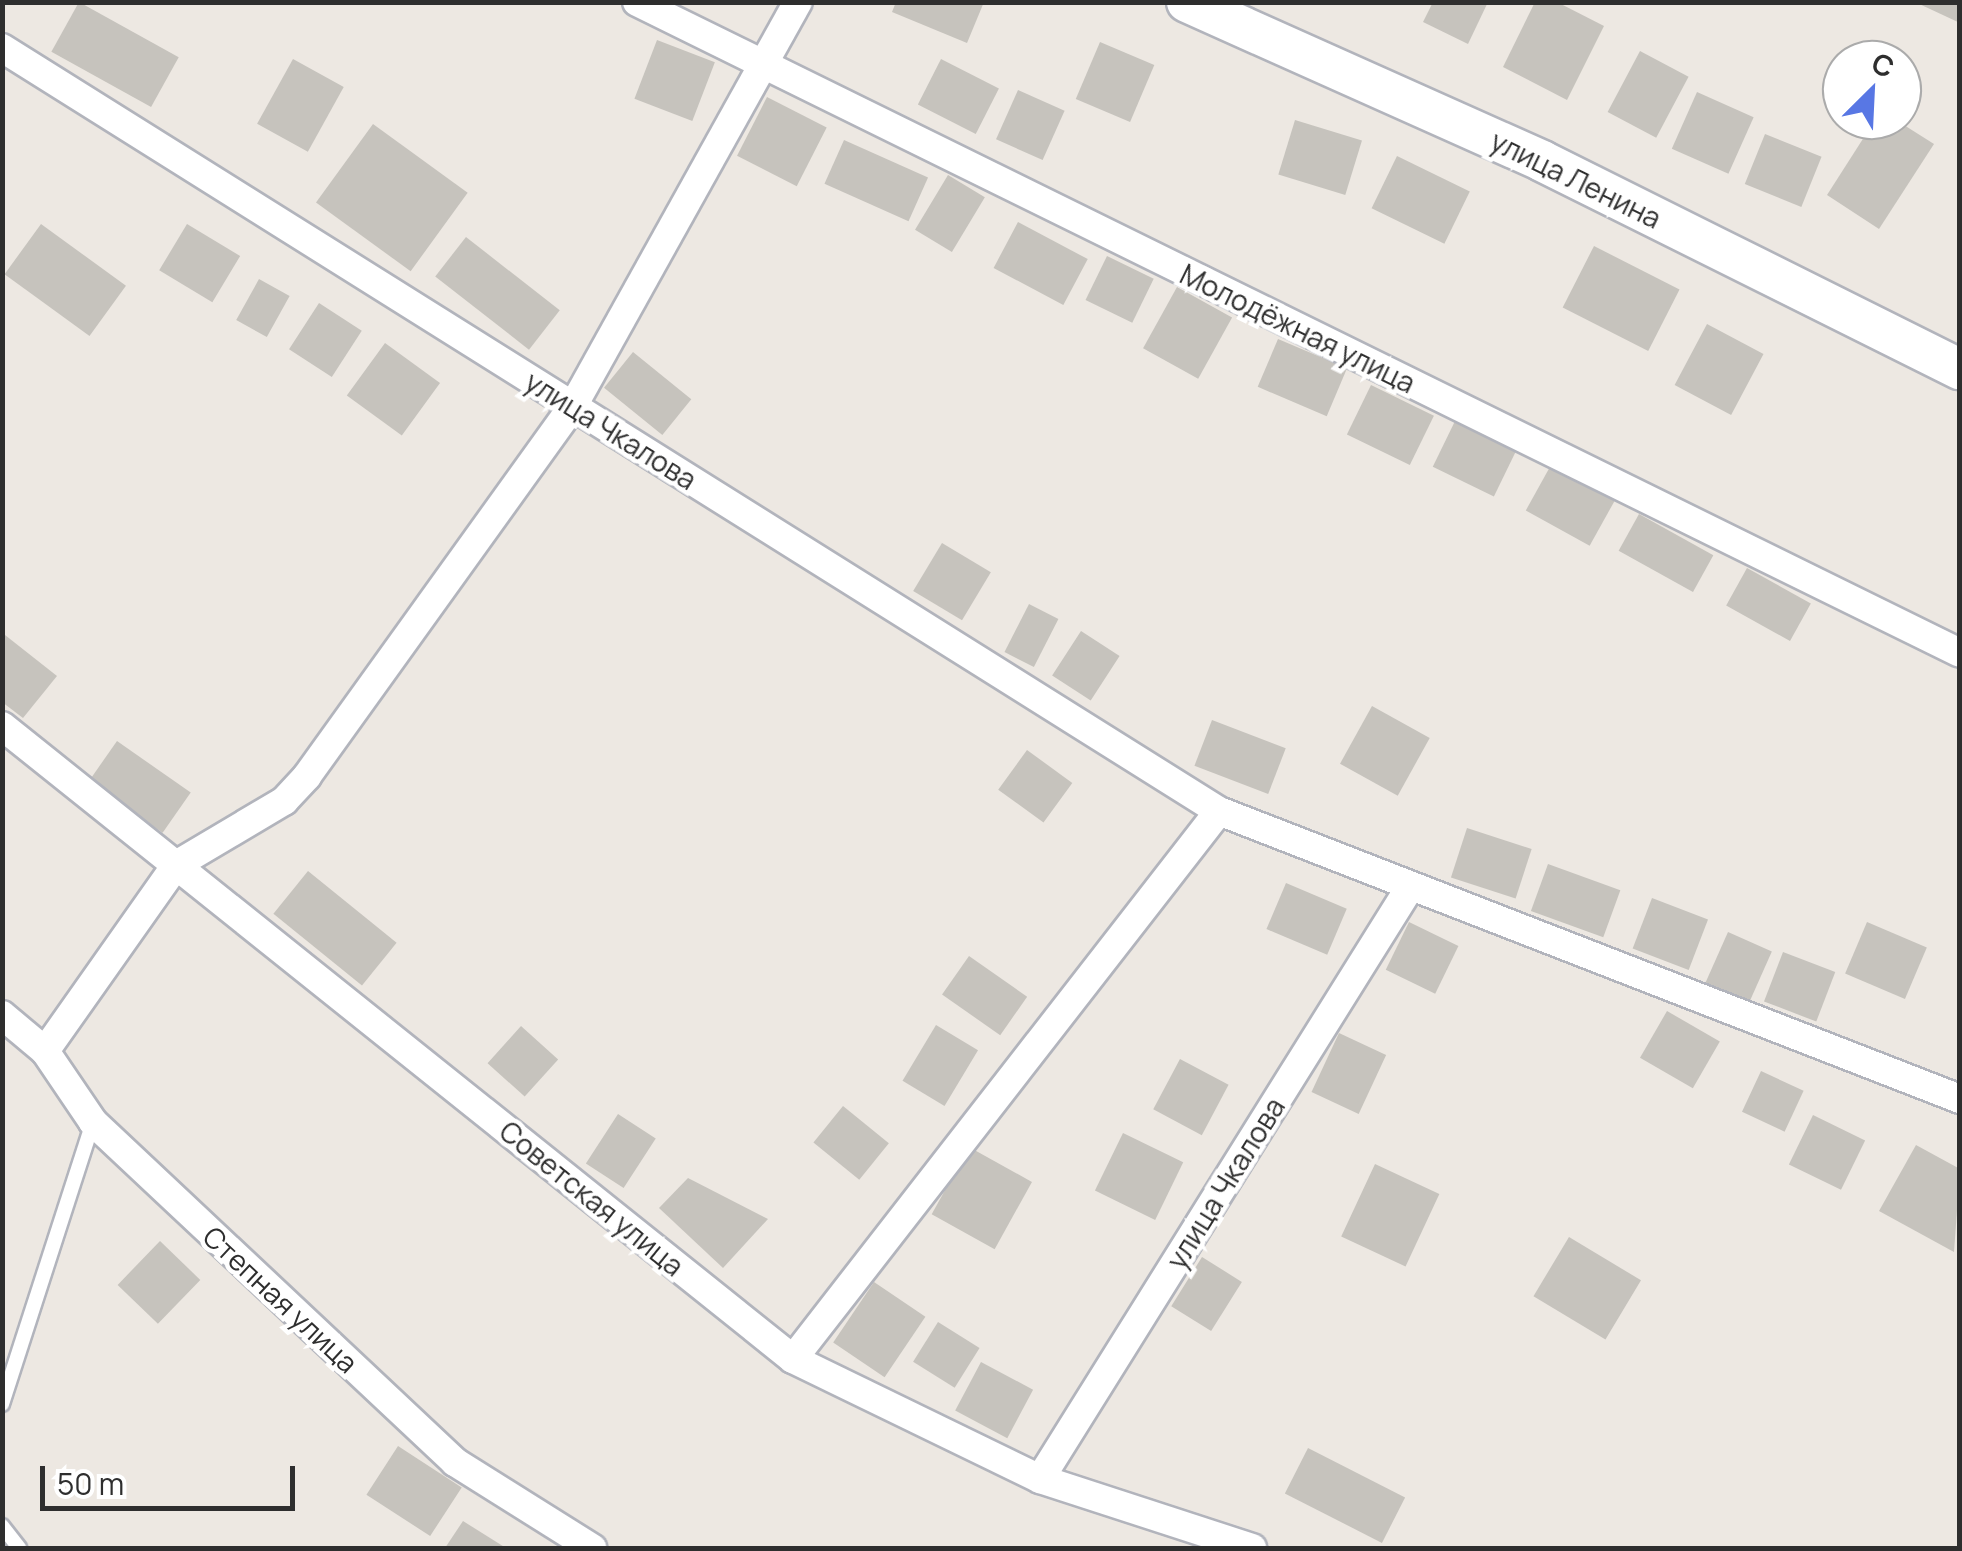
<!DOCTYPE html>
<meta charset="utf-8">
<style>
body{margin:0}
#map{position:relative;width:1962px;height:1551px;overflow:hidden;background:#ede8e2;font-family:Manrope,sans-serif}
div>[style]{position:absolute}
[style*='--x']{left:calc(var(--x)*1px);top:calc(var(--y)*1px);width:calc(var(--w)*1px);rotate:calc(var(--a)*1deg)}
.building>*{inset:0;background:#c6c3bd;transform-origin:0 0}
.roads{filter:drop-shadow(2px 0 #b2b4bc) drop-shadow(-2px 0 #b2b4bc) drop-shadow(0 2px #b2b4bc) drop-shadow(0 -2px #b2b4bc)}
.lane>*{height:14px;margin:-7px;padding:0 7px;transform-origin:7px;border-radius:7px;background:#fff}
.street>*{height:28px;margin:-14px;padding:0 14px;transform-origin:14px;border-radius:14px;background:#fff}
.secondary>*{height:40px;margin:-20px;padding:0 20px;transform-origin:20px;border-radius:20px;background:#fff}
span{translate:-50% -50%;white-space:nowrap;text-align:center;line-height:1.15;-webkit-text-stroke:9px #fff;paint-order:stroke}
.street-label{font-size:28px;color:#2e2e2e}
.frame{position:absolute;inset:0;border:5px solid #2e2e2e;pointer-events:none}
.north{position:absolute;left:1822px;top:40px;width:100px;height:100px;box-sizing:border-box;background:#fff;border:2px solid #ababab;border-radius:50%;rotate:24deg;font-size:28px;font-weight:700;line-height:40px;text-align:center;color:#2e2e2e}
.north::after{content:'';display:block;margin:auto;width:35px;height:45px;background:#5877e4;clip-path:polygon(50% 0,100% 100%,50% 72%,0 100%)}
.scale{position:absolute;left:40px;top:1466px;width:255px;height:45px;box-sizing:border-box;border:5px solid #2e2e2e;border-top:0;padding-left:12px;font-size:30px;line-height:35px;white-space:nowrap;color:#2e2e2e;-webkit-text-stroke:8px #fff;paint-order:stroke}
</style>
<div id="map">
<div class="building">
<div style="left:79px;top:2px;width:114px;height:57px;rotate:29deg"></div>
<div style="clip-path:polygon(896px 2px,984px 2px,967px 43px,892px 12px)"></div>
<div style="clip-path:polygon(1433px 2px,1488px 2px,1468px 44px,1423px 22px)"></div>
<div style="clip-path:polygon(1535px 2px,1557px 2px,1604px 26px,1567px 100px,1503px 67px)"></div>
<div style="clip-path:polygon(1915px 2px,1960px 2px,1960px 23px)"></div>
<div style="left:657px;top:40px;width:62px;height:63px;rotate:21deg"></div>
<div style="left:1100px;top:42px;width:59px;height:62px;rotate:23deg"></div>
<div style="left:1640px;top:51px;width:55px;height:69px;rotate:28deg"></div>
<div style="left:293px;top:59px;width:58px;height:74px;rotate:29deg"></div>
<div style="left:941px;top:59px;width:65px;height:51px;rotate:27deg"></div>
<div style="left:1018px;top:90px;width:51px;height:54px;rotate:24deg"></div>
<div style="left:1697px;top:92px;width:62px;height:62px;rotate:24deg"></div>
<div style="left:767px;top:97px;width:67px;height:66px;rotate:27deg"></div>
<div style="left:1295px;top:120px;width:70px;height:57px;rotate:17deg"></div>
<div style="clip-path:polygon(1875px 120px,1896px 120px,1934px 144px,1879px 229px,1827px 195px)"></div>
<div style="left:373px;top:124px;width:117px;height:97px;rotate:36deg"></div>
<div style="left:1765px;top:134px;width:61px;height:54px;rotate:22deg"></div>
<div style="left:844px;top:140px;width:92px;height:48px;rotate:24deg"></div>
<div style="left:1397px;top:156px;width:81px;height:58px;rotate:26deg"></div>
<div style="left:948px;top:175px;width:43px;height:64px;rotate:31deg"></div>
<div style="left:1018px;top:222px;width:79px;height:52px;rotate:28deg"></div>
<div style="left:41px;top:224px;width:105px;height:62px;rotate:36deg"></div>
<div style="left:187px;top:224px;width:62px;height:54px;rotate:31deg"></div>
<div style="left:466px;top:237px;width:119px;height:50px;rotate:38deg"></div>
<div style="left:1594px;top:246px;width:96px;height:69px;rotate:27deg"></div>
<div style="left:1107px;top:256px;width:52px;height:49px;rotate:26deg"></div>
<div style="left:259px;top:279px;width:35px;height:47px;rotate:29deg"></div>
<div style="left:1177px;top:287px;width:63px;height:70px;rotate:29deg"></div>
<div style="left:319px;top:303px;width:51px;height:55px;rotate:33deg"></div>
<div style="left:1707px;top:324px;width:64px;height:69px;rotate:28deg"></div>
<div style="left:1278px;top:339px;width:75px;height:52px;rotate:23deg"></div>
<div style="left:385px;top:343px;width:68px;height:65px;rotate:36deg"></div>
<div style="left:633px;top:352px;width:75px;height:46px;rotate:39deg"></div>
<div style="left:1371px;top:385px;width:70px;height:55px;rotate:26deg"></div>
<div style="left:1456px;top:419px;width:68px;height:53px;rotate:26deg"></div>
<div style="left:1551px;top:465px;width:73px;height:52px;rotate:29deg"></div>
<div style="left:1639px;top:514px;width:85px;height:42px;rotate:29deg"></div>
<div style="left:942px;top:543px;width:57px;height:56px;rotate:31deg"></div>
<div style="left:1747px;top:568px;width:73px;height:43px;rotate:29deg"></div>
<div style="left:1029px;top:604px;width:33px;height:54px;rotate:27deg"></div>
<div style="left:1081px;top:631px;width:46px;height:53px;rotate:33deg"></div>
<div style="clip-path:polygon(5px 635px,57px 676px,23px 718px,2px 702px)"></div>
<div style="left:1372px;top:706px;width:66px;height:66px;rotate:29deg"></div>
<div style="left:1212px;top:720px;width:79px;height:49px;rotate:21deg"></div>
<div style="left:117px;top:741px;width:90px;height:49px;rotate:35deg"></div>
<div style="left:1027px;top:750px;width:56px;height:49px;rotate:36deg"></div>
<div style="left:1467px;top:828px;width:68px;height:52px;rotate:18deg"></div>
<div style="left:1548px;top:864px;width:77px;height:50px;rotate:20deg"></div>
<div style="left:308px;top:871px;width:114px;height:55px;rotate:39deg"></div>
<div style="left:1286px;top:883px;width:66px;height:50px;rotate:23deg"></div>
<div style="left:1652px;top:898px;width:60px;height:54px;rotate:21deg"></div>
<div style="left:1409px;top:922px;width:55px;height:53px;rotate:26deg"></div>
<div style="left:1867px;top:922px;width:65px;height:56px;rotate:23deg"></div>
<div style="left:1728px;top:932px;width:48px;height:56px;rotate:24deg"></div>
<div style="left:1783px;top:952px;width:56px;height:53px;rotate:21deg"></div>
<div style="left:969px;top:956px;width:71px;height:47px;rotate:35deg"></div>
<div style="left:1667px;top:1011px;width:61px;height:54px;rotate:30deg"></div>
<div style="left:936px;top:1025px;width:49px;height:65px;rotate:31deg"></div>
<div style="left:521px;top:1026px;width:50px;height:50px;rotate:42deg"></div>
<div style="left:1339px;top:1033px;width:52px;height:65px;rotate:25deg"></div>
<div style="left:1180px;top:1059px;width:55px;height:57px;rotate:28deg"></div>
<div style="left:1761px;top:1071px;width:47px;height:45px;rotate:25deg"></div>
<div style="left:843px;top:1106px;width:59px;height:47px;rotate:39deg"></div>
<div style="left:618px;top:1114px;width:45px;height:59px;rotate:33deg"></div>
<div style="left:1813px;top:1115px;width:58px;height:55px;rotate:26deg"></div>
<div style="left:1123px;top:1133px;width:67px;height:64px;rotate:26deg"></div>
<div style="clip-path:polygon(1916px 1145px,1960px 1169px,1954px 1252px,1879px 1211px)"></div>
<div style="left:969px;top:1147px;width:72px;height:77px;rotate:29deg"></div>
<div style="left:1375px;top:1164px;width:71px;height:80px;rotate:25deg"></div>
<div style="clip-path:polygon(688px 1178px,768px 1219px,723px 1268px,659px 1208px)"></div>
<div style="left:1569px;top:1237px;width:84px;height:69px;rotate:31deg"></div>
<div style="left:160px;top:1241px;width:56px;height:61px;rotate:44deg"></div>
<div style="left:1202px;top:1257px;width:47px;height:58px;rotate:32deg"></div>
<div style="left:874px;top:1282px;width:62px;height:73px;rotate:34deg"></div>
<div style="left:938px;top:1322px;width:49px;height:47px;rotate:32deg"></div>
<div style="left:981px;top:1362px;width:59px;height:55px;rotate:28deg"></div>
<div style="left:398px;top:1446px;width:76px;height:58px;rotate:33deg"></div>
<div style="left:1308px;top:1448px;width:109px;height:51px;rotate:27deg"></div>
<div style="clip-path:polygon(463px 1521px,506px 1548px,445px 1548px)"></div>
</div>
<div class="roads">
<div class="lane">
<div style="--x:2;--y:1404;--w:296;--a:-72.1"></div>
<div style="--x:2;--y:1526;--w:28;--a:52"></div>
</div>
<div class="street">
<div style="--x:637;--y:2;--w:1474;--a:26.2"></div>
<div style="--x:2;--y:48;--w:1436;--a:32.09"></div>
<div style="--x:1219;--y:811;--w:795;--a:21.24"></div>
<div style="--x:2;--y:726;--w:1013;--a:38.67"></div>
<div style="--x:793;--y:1359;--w:275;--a:25.9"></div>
<div style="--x:1040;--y:1479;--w:223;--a:18"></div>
<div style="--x:2;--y:1015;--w:56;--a:39.9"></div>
<div style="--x:45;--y:1051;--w:86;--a:55.9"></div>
<div style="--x:93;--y:1122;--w:497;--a:43.2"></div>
<div style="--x:455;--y:1462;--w:162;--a:32.1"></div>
<div style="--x:45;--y:1051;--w:228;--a:-54.8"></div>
<div style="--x:176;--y:865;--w:126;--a:-30.7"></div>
<div style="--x:284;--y:801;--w:34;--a:-47"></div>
<div style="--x:307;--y:776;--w:456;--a:-54.3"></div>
<div style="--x:573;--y:406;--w:462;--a:-60.9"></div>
<div style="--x:793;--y:1359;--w:694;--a:-52.14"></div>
<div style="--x:1040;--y:1479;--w:698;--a:-57.99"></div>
</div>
<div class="secondary">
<div style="--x:1187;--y:2;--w:389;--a:24.1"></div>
<div style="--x:1542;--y:161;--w:467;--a:26.5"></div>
</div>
</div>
<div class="street-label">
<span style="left:1576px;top:179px;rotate:26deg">улица Ленина</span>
<span style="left:1298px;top:328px;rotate:26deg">Молодёжная улица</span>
<span style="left:611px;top:430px;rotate:32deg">улица Чкалова</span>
<span style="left:1225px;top:1183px;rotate:-58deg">улица Чкалова</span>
<span style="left:592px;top:1198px;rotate:39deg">Советская улица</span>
<span style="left:281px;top:1299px;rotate:43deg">Степная улица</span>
</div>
<div class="frame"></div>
<div class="north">С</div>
<div class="scale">50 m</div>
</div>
